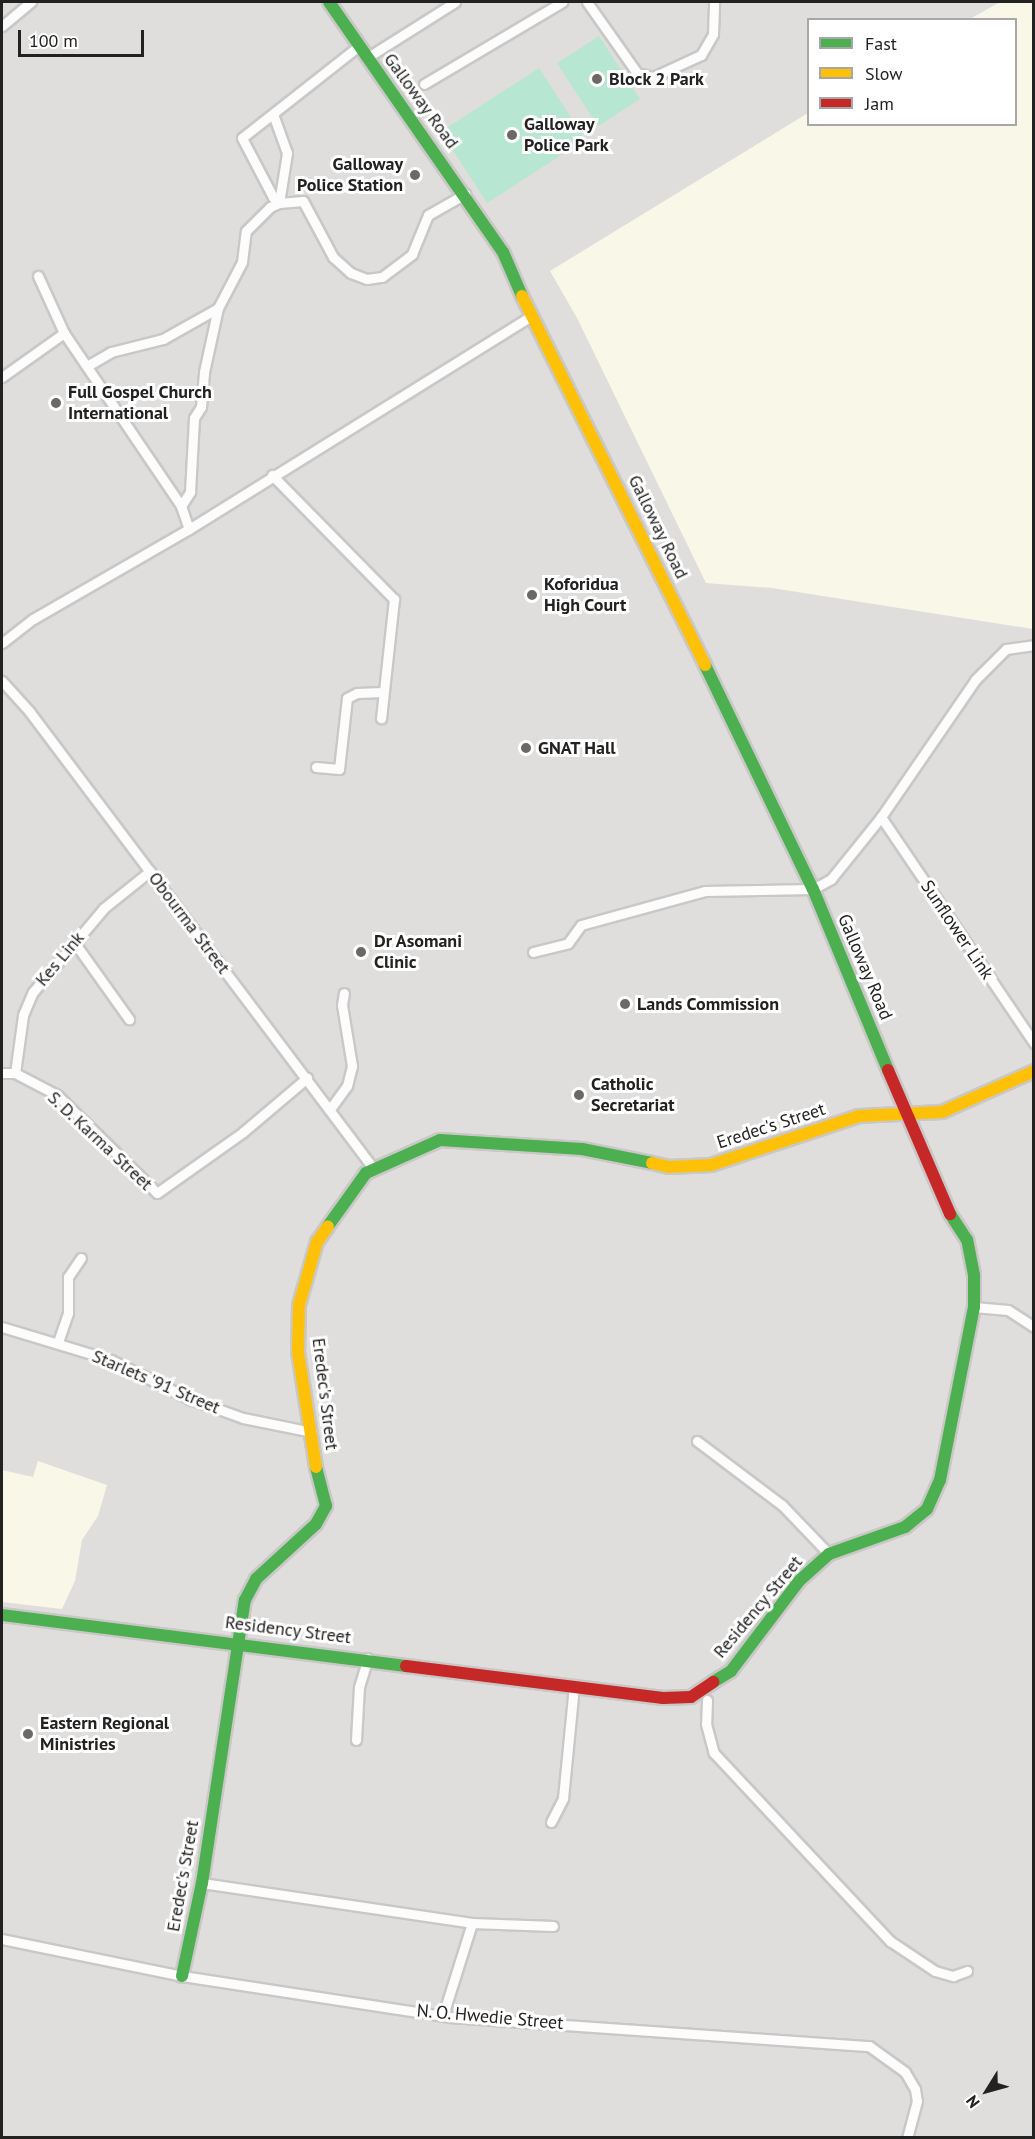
<!DOCTYPE html>
<style>
body{margin:0}
#map{position:relative;width:1035px;height:2139px;overflow:hidden;background:#f0eeeb;font-family:"PT Sans",sans-serif}
div>[style]{position:absolute}
[style*='--x']{left:calc(var(--x)*1px);top:calc(var(--y)*1px);width:calc(var(--w)*1px);rotate:calc(var(--a)*1deg)}
.residential>*{inset:0;background:#dfdedc}
.education>*{inset:0;background:#f8f7e8}
.pitch>*{inset:0;background:#b7e6d2;transform-origin:0 0}
.roads{filter:drop-shadow(2px 0 #c9c8c7) drop-shadow(-2px 0 #c9c8c7) drop-shadow(0 2px #c9c8c7) drop-shadow(0 -2px #c9c8c7)}
.street>*{height:9px;margin:-4.5px;padding:0 4.5px;transform-origin:4.5px;border-radius:4.5px;background:#fdfcfc}
.fast>*{height:12px;margin:-6px;padding:0 6px;transform-origin:6px;border-radius:6px;background:#4caf50}
.slow>*{height:12px;margin:-6px;padding:0 6px;transform-origin:6px;border-radius:6px;background:#ffc107}
.jam>*{height:12px;margin:-6px;padding:0 6px;transform-origin:6px;border-radius:6px;background:#c62828}
.dots>*{width:16px;height:16px;translate:-50% -50%;box-sizing:border-box;border:3px solid #fff;border-radius:50%}
span{translate:-50% -50%;white-space:nowrap;text-align:center;line-height:1.15;-webkit-text-stroke:6px #fff;paint-order:stroke}
.poi-label{font-size:18px;color:#222;font-weight:700}
.left{translate:0 -50%;text-align:left}
.right{translate:-100% -50%;text-align:right}
.street-label{font-size:18px;color:#222}
.frame{position:absolute;inset:0;border:3px solid #222;pointer-events:none}
.legend{position:absolute;left:807px;top:18px;width:210px;height:108px;box-sizing:border-box;background:#fff;border:2px solid #a7a7a7;margin:0;padding:8px 10px;list-style:none;font-size:18px;color:#222}
.legend li{display:flex;align-items:center;gap:12px;height:30px}
.legend b{width:30px;border:2px solid #a7a7a7}
.north{position:absolute;left:957px;top:2061px;width:60px;height:60px;-webkit-text-stroke:4px #fff;paint-order:stroke;rotate:233deg;font-size:16px;font-weight:700;line-height:24px;text-align:center;color:#222}
.north::after{content:'';display:block;margin:auto;width:21px;height:27px;background:#222;clip-path:polygon(50% 0,100% 100%,50% 72%,0 100%)}
.scale{position:absolute;left:18px;top:30px;width:126px;height:27px;box-sizing:border-box;border:3px solid #222;border-top:0;padding-left:8px;font-size:18px;line-height:21px;white-space:nowrap;color:#222;-webkit-text-stroke:4px #fff;paint-order:stroke}
</style>
<div id="map">
<div class="residential">
<div style="clip-path:polygon(evenodd,2px 2px,1033px 2px,1033px 2137px,2px 2137px,2px 2px,808px 20px,1016px 20px,1016px 124px,808px 124px,808px 20px)"></div>
</div>
<div class="education">
<div style="clip-path:polygon(1000px 2px,1033px 2px,1033px 629px,772px 588px,706px 583px,577px 318px,550px 271px,808px 113px,808px 124px,1016px 124px,1016px 20px,970px 19px)"></div>
<div style="clip-path:polygon(38px 1461px,107px 1485px,98px 1516px,82px 1540px,75px 1581px,62px 1609px,2px 1602px,2px 1470px,33px 1477px)"></div>
</div>
<div class="pitch">
<div style="left:599px;top:36px;width:75px;height:50px;rotate:57deg"></div>
<div style="left:539px;top:68px;width:85px;height:117px;rotate:57deg"></div>
</div>
<div class="roads">
<div class="street">
<div style="--x:587;--y:2;--w:87;--a:54.8"></div>
<div style="--x:637;--y:73;--w:16;--a:14"></div>
<div style="--x:653;--y:77;--w:53;--a:-24.6"></div>
<div style="--x:701;--y:55;--w:24;--a:-60"></div>
<div style="--x:713;--y:34;--w:32;--a:-88"></div>
<div style="--x:2;--y:26;--w:38;--a:-40"></div>
<div style="--x:360;--y:45;--w:150;--a:141.8"></div>
<div style="--x:242;--y:138;--w:67;--a:62.3"></div>
<div style="--x:273;--y:197;--w:8;--a:45"></div>
<div style="--x:279;--y:203;--w:24;--a:-5"></div>
<div style="--x:303;--y:201;--w:64;--a:61.8"></div>
<div style="--x:333;--y:257;--w:24;--a:42"></div>
<div style="--x:351;--y:273;--w:17;--a:21"></div>
<div style="--x:367;--y:279;--w:15;--a:-8"></div>
<div style="--x:382;--y:277;--w:38;--a:-37"></div>
<div style="--x:412;--y:254;--w:42;--a:-67.7"></div>
<div style="--x:428;--y:215;--w:43;--a:-29.6"></div>
<div style="--x:368;--y:57;--w:103;--a:-32.3"></div>
<div style="--x:424;--y:84;--w:161;--a:-30.7"></div>
<div style="--x:38;--y:276;--w:63;--a:65.5"></div>
<div style="--x:64;--y:333;--w:209;--a:55.9"></div>
<div style="--x:181;--y:506;--w:24;--a:71"></div>
<div style="--x:87;--y:366;--w:28;--a:-30"></div>
<div style="--x:111;--y:352;--w:54;--a:-14"></div>
<div style="--x:163;--y:339;--w:63;--a:-29.4"></div>
<div style="--x:2;--y:377;--w:76;--a:-35.4"></div>
<div style="--x:272;--y:475;--w:174;--a:45.5"></div>
<div style="--x:394;--y:599;--w:120;--a:96.2"></div>
<div style="--x:181;--y:506;--w:17;--a:-57"></div>
<div style="--x:190;--y:492;--w:74;--a:-86.9"></div>
<div style="--x:194;--y:418;--w:13;--a:-58"></div>
<div style="--x:201;--y:407;--w:35;--a:-85"></div>
<div style="--x:204;--y:372;--w:66;--a:-77.7"></div>
<div style="--x:218;--y:308;--w:52;--a:-62.4"></div>
<div style="--x:242;--y:262;--w:31;--a:-83"></div>
<div style="--x:246;--y:231;--w:34;--a:-45"></div>
<div style="--x:270;--y:207;--w:10;--a:-24"></div>
<div style="--x:279;--y:203;--w:51;--a:-80.9"></div>
<div style="--x:287;--y:153;--w:41;--a:-109.7"></div>
<div style="--x:2;--y:643;--w:39;--a:-38"></div>
<div style="--x:33;--y:619;--w:180;--a:-30"></div>
<div style="--x:189;--y:529;--w:403;--a:-31.9"></div>
<div style="--x:2;--y:681;--w:40;--a:48"></div>
<div style="--x:29;--y:711;--w:572;--a:53.03"></div>
<div style="--x:316;--y:767;--w:23;--a:5"></div>
<div style="--x:339;--y:769;--w:71;--a:-83.6"></div>
<div style="--x:347;--y:698;--w:11;--a:-27"></div>
<div style="--x:357;--y:693;--w:26;--a:-2"></div>
<div style="--x:881;--y:817;--w:273;--a:55.9"></div>
<div style="--x:74;--y:942;--w:95;--a:54.5"></div>
<div style="--x:533;--y:952;--w:36;--a:-14"></div>
<div style="--x:568;--y:943;--w:22;--a:-54"></div>
<div style="--x:581;--y:925;--w:129;--a:-15.3"></div>
<div style="--x:705;--y:891;--w:108;--a:-1.1"></div>
<div style="--x:813;--y:889;--w:21;--a:-29"></div>
<div style="--x:831;--y:879;--w:80;--a:-51.1"></div>
<div style="--x:881;--y:817;--w:166;--a:-55.5"></div>
<div style="--x:975;--y:680;--w:44;--a:-45"></div>
<div style="--x:1006;--y:649;--w:28;--a:-8"></div>
<div style="--x:2;--y:1073;--w:13;--a:0"></div>
<div style="--x:15;--y:1073;--w:47;--a:27.6"></div>
<div style="--x:57;--y:1095;--w:140;--a:44.4"></div>
<div style="--x:157;--y:1193;--w:105;--a:-35.3"></div>
<div style="--x:243;--y:1132;--w:84;--a:-40.2"></div>
<div style="--x:15;--y:1073;--w:59;--a:-82.1"></div>
<div style="--x:23;--y:1015;--w:25;--a:-67"></div>
<div style="--x:33;--y:992;--w:110;--a:-49.8"></div>
<div style="--x:104;--y:908;--w:59;--a:-38.8"></div>
<div style="--x:330;--y:1109;--w:29;--a:-54"></div>
<div style="--x:347;--y:1086;--w:21;--a:-76"></div>
<div style="--x:352;--y:1066;--w:62;--a:-99.3"></div>
<div style="--x:342;--y:1005;--w:12;--a:-81"></div>
<div style="--x:974;--y:1307;--w:34;--a:5"></div>
<div style="--x:1008;--y:1310;--w:31;--a:33"></div>
<div style="--x:2;--y:1327;--w:114;--a:16.8"></div>
<div style="--x:111;--y:1360;--w:88;--a:26.3"></div>
<div style="--x:190;--y:1399;--w:56;--a:19.7"></div>
<div style="--x:243;--y:1418;--w:70;--a:11.5"></div>
<div style="--x:58;--y:1342;--w:31;--a:-71"></div>
<div style="--x:68;--y:1313;--w:36;--a:-90"></div>
<div style="--x:68;--y:1277;--w:23;--a:-56"></div>
<div style="--x:697;--y:1441;--w:106;--a:37"></div>
<div style="--x:782;--y:1505;--w:68;--a:46.2"></div>
<div style="--x:707;--y:1700;--w:24;--a:92"></div>
<div style="--x:706;--y:1724;--w:30;--a:75"></div>
<div style="--x:714;--y:1753;--w:258;--a:46.9"></div>
<div style="--x:890;--y:1941;--w:54;--a:33.7"></div>
<div style="--x:935;--y:1971;--w:19;--a:16"></div>
<div style="--x:953;--y:1976;--w:15;--a:-20"></div>
<div style="--x:356;--y:1740;--w:53;--a:-86.8"></div>
<div style="--x:359;--y:1687;--w:30;--a:-73"></div>
<div style="--x:551;--y:1822;--w:27;--a:-63"></div>
<div style="--x:563;--y:1798;--w:113;--a:-84.4"></div>
<div style="--x:202;--y:1883;--w:273;--a:8.4"></div>
<div style="--x:472;--y:1923;--w:81;--a:2.1"></div>
<div style="--x:2;--y:1939;--w:184;--a:11.6"></div>
<div style="--x:182;--y:1976;--w:272;--a:8.7"></div>
<div style="--x:451;--y:2017;--w:419;--a:4"></div>
<div style="--x:869;--y:2046;--w:44;--a:35.8"></div>
<div style="--x:905;--y:2072;--w:20;--a:60"></div>
<div style="--x:915;--y:2089;--w:12;--a:81"></div>
<div style="--x:917;--y:2101;--w:38;--a:105"></div>
<div style="--x:443;--y:2015;--w:96;--a:-72.5"></div>
</div>
<div class="fast">
<div style="--x:329;--y:2;--w:305;--a:55.2"></div>
<div style="--x:503;--y:252;--w:48;--a:66.6"></div>
<div style="--x:705;--y:665;--w:249;--a:64.3"></div>
<div style="--x:813;--y:889;--w:196;--a:67.5"></div>
<div style="--x:328;--y:1226;--w:65;--a:-54.4"></div>
<div style="--x:366;--y:1173;--w:81;--a:-24"></div>
<div style="--x:440;--y:1140;--w:142;--a:3.6"></div>
<div style="--x:582;--y:1149;--w:71;--a:11.3"></div>
<div style="--x:2;--y:1615;--w:407;--a:7.2"></div>
<div style="--x:713;--y:1682;--w:21;--a:-31"></div>
<div style="--x:731;--y:1671;--w:113;--a:-52.9"></div>
<div style="--x:799;--y:1581;--w:40;--a:-42"></div>
<div style="--x:829;--y:1554;--w:81;--a:-19.6"></div>
<div style="--x:905;--y:1527;--w:28;--a:-39"></div>
<div style="--x:927;--y:1509;--w:32;--a:-66"></div>
<div style="--x:940;--y:1480;--w:176;--a:-78.9"></div>
<div style="--x:974;--y:1307;--w:32;--a:-90"></div>
<div style="--x:974;--y:1275;--w:36;--a:-101"></div>
<div style="--x:967;--y:1240;--w:31;--a:-123"></div>
<div style="--x:182;--y:1976;--w:95;--a:-77.9"></div>
<div style="--x:202;--y:1883;--w:286;--a:-81.4"></div>
<div style="--x:245;--y:1600;--w:24;--a:-62"></div>
<div style="--x:256;--y:1579;--w:81;--a:-42.5"></div>
<div style="--x:316;--y:1524;--w:21;--a:-61"></div>
<div style="--x:326;--y:1506;--w:40;--a:-104.4"></div>
</div>
<div class="slow">
<div style="--x:522;--y:296;--w:412;--a:63.6"></div>
<div style="--x:652;--y:1163;--w:17;--a:13"></div>
<div style="--x:669;--y:1167;--w:42;--a:-2.7"></div>
<div style="--x:711;--y:1165;--w:156;--a:-18.3"></div>
<div style="--x:859;--y:1116;--w:83;--a:-2.8"></div>
<div style="--x:942;--y:1112;--w:101;--a:-24"></div>
<div style="--x:316;--y:1467;--w:116;--a:-98.9"></div>
<div style="--x:298;--y:1352;--w:47;--a:-88.8"></div>
<div style="--x:299;--y:1305;--w:66;--a:-74.1"></div>
<div style="--x:317;--y:1242;--w:19;--a:-55"></div>
</div>
<div class="jam">
<div style="--x:888;--y:1070;--w:157;--a:66.7"></div>
<div style="--x:406;--y:1666;--w:259;--a:7.1"></div>
<div style="--x:663;--y:1698;--w:28;--a:-2"></div>
<div style="--x:691;--y:1697;--w:27;--a:-34"></div>
</div>
</div>
<div class="dots">
<div style="left:597px;top:79px;background:#6a6968"></div>
<div style="left:512px;top:135px;background:#6a6968"></div>
<div style="left:415px;top:175px;background:#6a6968"></div>
<div style="left:56px;top:403px;background:#6a6968"></div>
<div style="left:532px;top:595px;background:#6a6968"></div>
<div style="left:526px;top:748px;background:#6a6968"></div>
<div style="left:361px;top:952px;background:#6a6968"></div>
<div style="left:625px;top:1004px;background:#6a6968"></div>
<div style="left:579px;top:1095px;background:#6a6968"></div>
<div style="left:28px;top:1734px;background:#6a6968"></div>
</div>
<div class="poi-label">
<span class="left" style="left:609px;top:79px">Block 2 Park</span>
<span class="left" style="left:524px;top:135px">Galloway<br>Police Park</span>
<span class="right" style="left:403px;top:175px">Galloway<br>Police Station</span>
<span class="left" style="left:68px;top:403px">Full Gospel Church<br>International</span>
<span class="left" style="left:544px;top:595px">Koforidua<br>High Court</span>
<span class="left" style="left:538px;top:748px">GNAT Hall</span>
<span class="left" style="left:374px;top:952px">Dr Asomani<br>Clinic</span>
<span class="left" style="left:637px;top:1004px">Lands Commission</span>
<span class="left" style="left:591px;top:1095px">Catholic<br>Secretariat</span>
<span class="left" style="left:40px;top:1734px">Eastern Regional<br>Ministries</span>
</div>
<div class="street-label">
<span style="left:421px;top:101px;rotate:54deg">Galloway Road</span>
<span style="left:658px;top:527px;rotate:64deg">Galloway Road</span>
<span style="left:189px;top:923px;rotate:53deg">Obourma Street</span>
<span style="left:957px;top:930px;rotate:56deg">Sunflower Link</span>
<span style="left:60px;top:959px;rotate:-50deg">Kes Link</span>
<span style="left:865px;top:967px;rotate:67deg">Galloway Road</span>
<span style="left:771px;top:1126px;rotate:-18deg">Eredec's Street</span>
<span style="left:100px;top:1141px;rotate:43deg">S. D. Karma Street</span>
<span style="left:156px;top:1382px;rotate:23deg">Starlets '91 Street</span>
<span style="left:325px;top:1394px;rotate:83deg">Eredec's Street</span>
<span style="left:758px;top:1607px;rotate:-50deg">Residency Street</span>
<span style="left:288px;top:1630px;rotate:7deg">Residency Street</span>
<span style="left:183px;top:1876px;rotate:-80deg">Eredec's Street</span>
<span style="left:490px;top:2017px;rotate:5deg">N. O. Hwedie Street</span>
</div>
<div class="frame"></div>
<ul class="legend">
<li><b style="height:8px;background:#4caf50"></b>Fast</li>
<li><b style="height:8px;background:#ffc107"></b>Slow</li>
<li><b style="height:8px;background:#c62828"></b>Jam</li>
</ul>
<div class="north">N</div>
<div class="scale">100 m</div>
</div>
